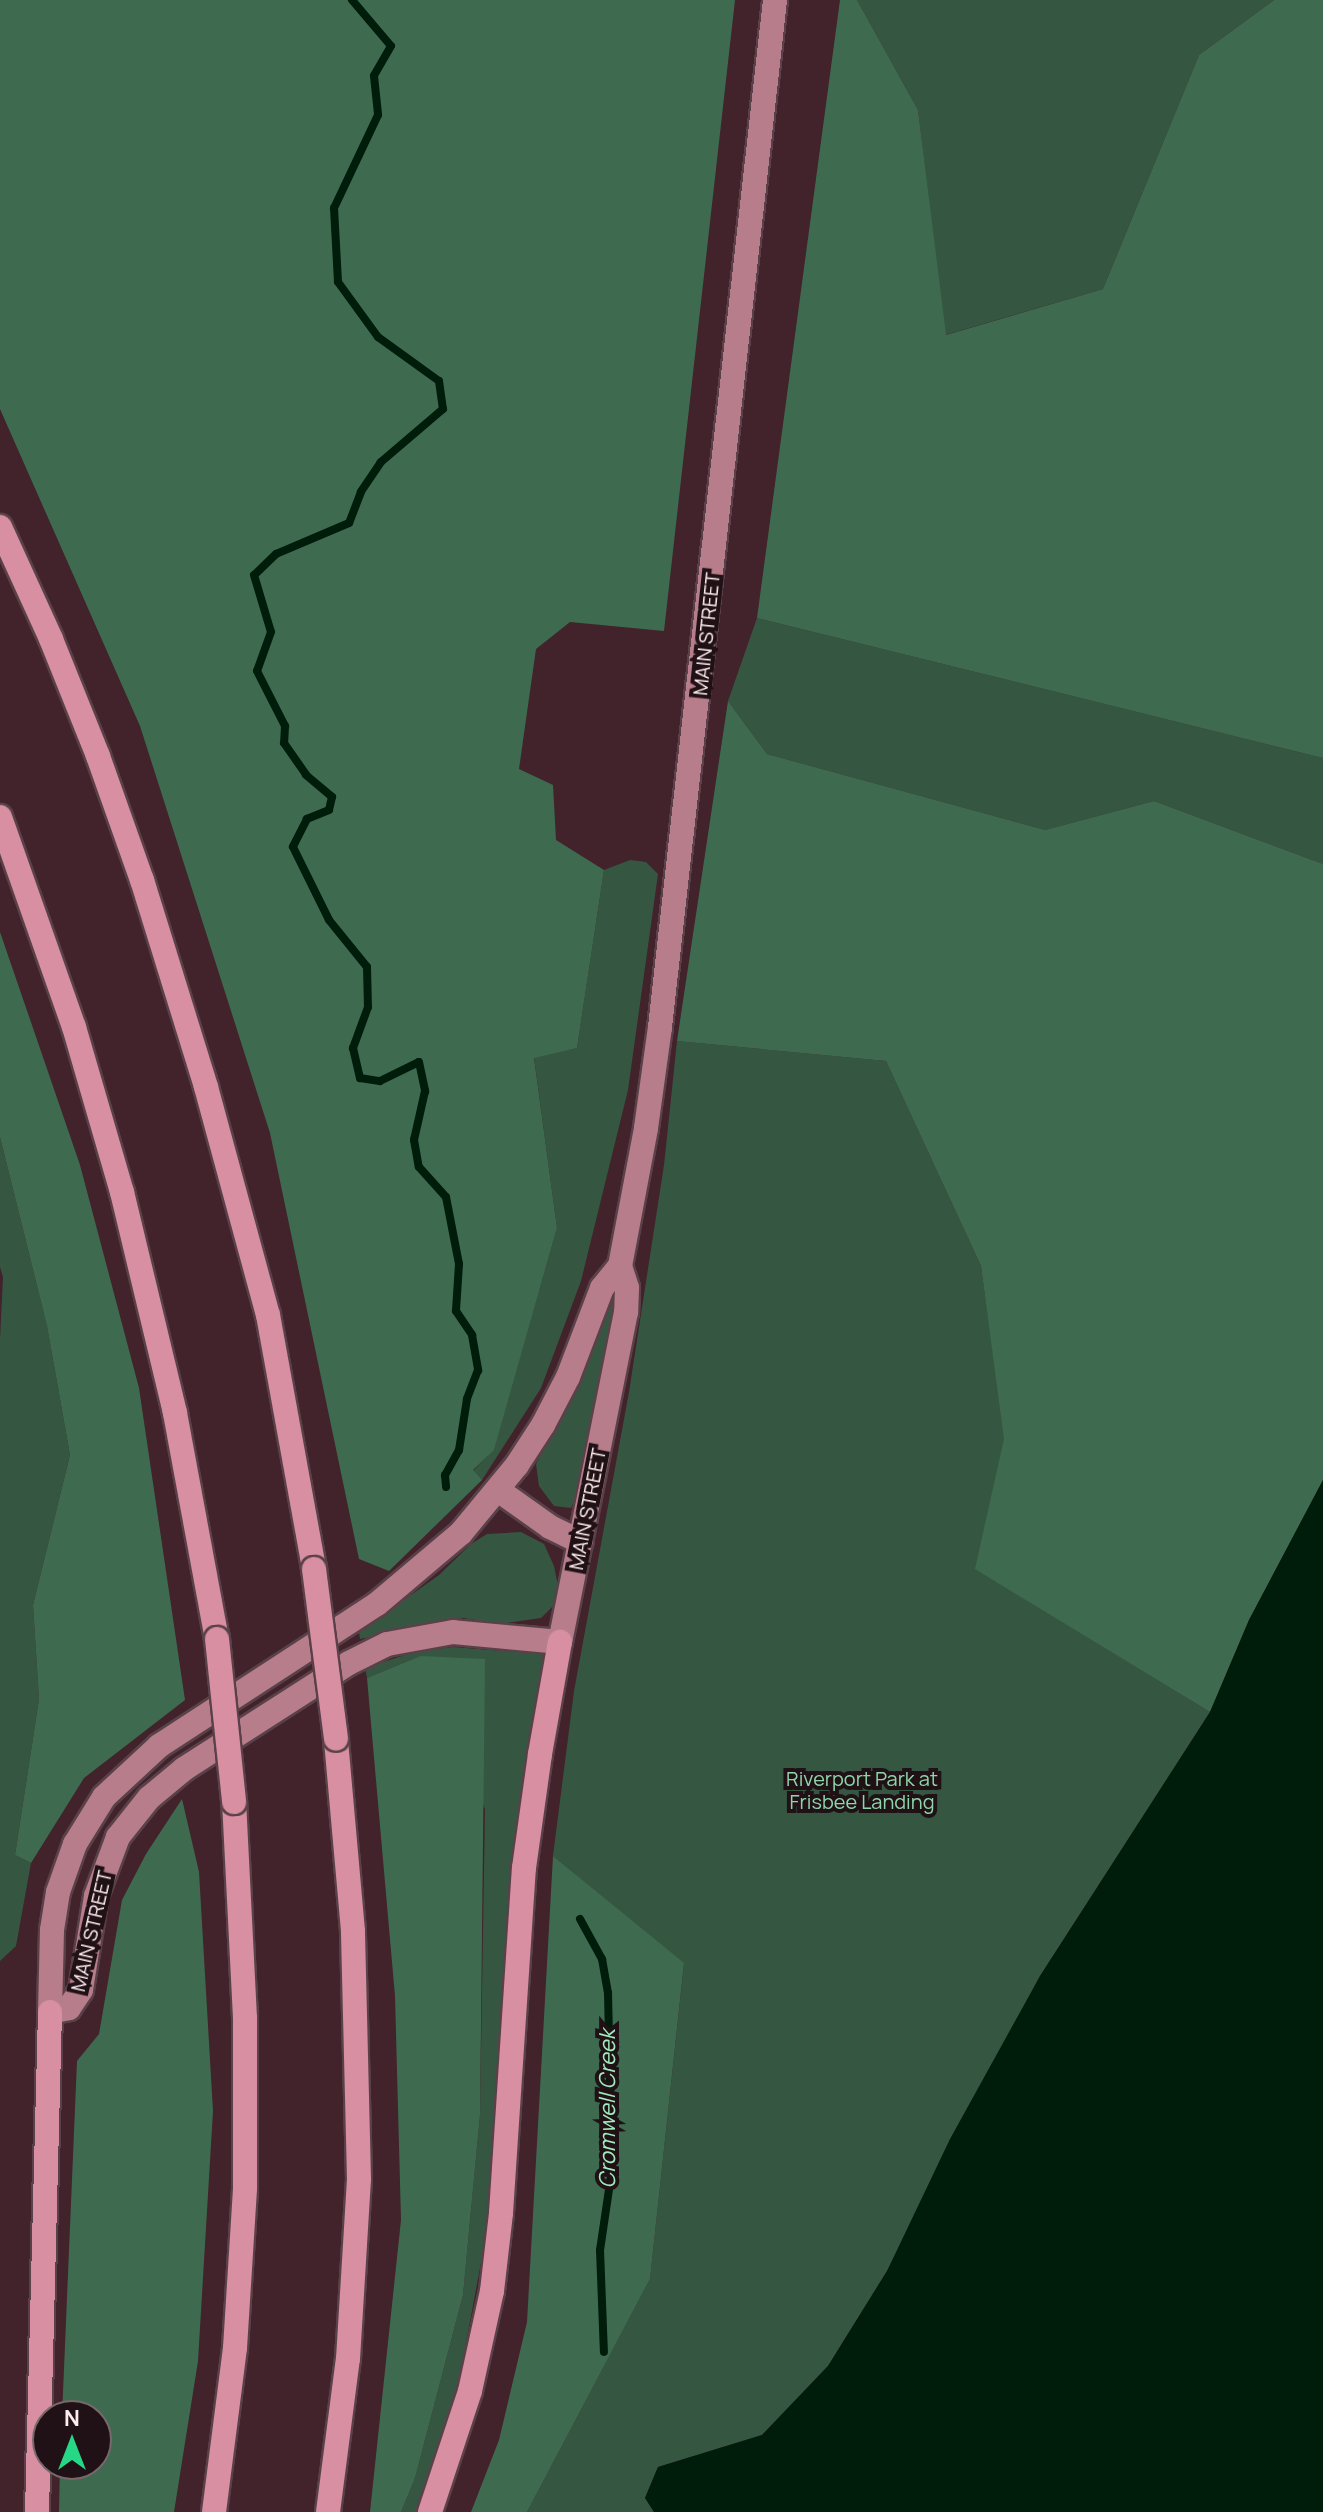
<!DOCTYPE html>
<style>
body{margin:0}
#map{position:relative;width:1323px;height:2512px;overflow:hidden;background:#42222b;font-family:Manrope,sans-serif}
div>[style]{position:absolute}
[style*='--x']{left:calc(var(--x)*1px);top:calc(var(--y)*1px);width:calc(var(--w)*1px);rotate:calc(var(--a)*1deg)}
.green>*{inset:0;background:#355742}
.forest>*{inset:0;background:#3e6b50}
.water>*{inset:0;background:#001c0b}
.stream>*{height:8px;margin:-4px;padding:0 4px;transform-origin:4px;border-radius:4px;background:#001c0b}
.roads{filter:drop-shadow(2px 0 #5a4149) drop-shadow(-2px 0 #5a4149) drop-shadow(0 2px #5a4149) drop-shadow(0 -2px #5a4149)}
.major>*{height:24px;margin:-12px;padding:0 12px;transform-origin:12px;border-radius:12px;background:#b77d8b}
.highway>*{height:24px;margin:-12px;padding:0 12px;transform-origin:12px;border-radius:12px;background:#d78fa1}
.bridges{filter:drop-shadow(2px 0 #5a4149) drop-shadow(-2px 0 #5a4149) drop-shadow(0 2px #5a4149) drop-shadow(0 -2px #5a4149)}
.highway-bridge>*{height:24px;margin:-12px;padding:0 12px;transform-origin:12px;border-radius:12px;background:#d78fa1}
span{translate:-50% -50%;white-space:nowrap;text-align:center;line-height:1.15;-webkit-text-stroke:8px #1f1115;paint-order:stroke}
.street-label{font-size:20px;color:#fdebef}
.park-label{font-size:20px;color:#8ed6aa}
.water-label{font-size:22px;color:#a2ebbd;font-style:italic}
.north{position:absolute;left:32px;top:2400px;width:80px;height:80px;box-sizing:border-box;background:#1f1115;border:2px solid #78686c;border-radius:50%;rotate:0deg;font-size:22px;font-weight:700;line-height:32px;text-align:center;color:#fdebef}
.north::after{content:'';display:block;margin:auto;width:28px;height:36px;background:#26d886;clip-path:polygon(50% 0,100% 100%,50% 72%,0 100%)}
</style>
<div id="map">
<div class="green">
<div style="clip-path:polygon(857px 0,1274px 0,1199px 55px,1103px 289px,945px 335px,918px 110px)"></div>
<div style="clip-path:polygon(757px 618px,1323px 758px,1323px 864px,1154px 801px,1045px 830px,767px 754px,728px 701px)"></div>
<div style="clip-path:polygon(630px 860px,646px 862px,658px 874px,628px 1090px,581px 1281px,541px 1388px,482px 1480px,473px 1471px,494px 1449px,557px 1228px,534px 1057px,577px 1048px,604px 870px)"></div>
<div style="clip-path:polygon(677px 1041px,886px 1061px,981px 1266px,1005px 1439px,976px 1569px,1210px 1712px,1040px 1976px,887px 2271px,828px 2366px,762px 2435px,658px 2467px,645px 2498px,654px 2512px,527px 2512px,650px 2279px,684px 1964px,553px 1856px,574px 1691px,629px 1392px,664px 1165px)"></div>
<div style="clip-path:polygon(0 1137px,47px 1326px,70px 1455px,33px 1605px,39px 1699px,15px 1855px,31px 1863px,16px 1946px,0 1961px,0 1339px,3px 1277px,0 1267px)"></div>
<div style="clip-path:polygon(618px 1301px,578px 1493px,571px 1508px,554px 1506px,539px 1486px,536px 1464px,577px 1385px,601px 1316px,609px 1304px)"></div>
<div style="clip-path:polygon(521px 1532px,544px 1544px,554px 1566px,558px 1586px,553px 1606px,541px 1618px,500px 1624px,463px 1618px,360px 1639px,359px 1632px,439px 1575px,471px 1544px,487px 1534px)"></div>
<div style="clip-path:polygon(453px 1647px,544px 1654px,547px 1661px,488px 2225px,450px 2429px,417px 2512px,401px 2512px,415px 2478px,463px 2295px,480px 2115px,485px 1809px,420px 1656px,367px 1678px,365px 1668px,414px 1652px)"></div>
</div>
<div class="forest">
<div style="clip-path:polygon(0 0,735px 0,664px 631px,570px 622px,536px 649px,519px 769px,553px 785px,556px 840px,604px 870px,577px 1048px,534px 1058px,557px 1228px,494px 1450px,473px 1470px,482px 1480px,389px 1571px,359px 1559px,270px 1133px,140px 726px,0 409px)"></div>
<div style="clip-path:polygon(840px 0,857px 0,918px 110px,946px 335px,1103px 289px,1199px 55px,1274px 0,1323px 0,1323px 758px,757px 618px)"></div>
<div style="clip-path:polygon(728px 701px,767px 754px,1045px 830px,1154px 801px,1323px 864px,1323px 1480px,1249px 1620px,1210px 1712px,975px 1569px,1004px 1439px,981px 1266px,886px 1061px,677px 1041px)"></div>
<div style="clip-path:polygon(0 932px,80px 1165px,139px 1388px,185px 1700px,84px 1778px,31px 1863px,15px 1855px,39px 1699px,33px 1605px,70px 1455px,47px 1326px,0 1137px)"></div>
<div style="clip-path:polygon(420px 1656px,485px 1659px,480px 2115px,463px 2295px,415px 2478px,401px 2512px,370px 2512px,401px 2220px,395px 1996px,367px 1678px)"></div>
<div style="clip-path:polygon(182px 1799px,199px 1872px,213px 2111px,198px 2361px,174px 2512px,59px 2512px,60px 2464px,96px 2464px,96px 2416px,62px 2416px,77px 2061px,99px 2034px,122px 1900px,146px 1854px)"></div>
<div style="clip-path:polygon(553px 1856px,684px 1963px,650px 2279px,527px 2512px,471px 2512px,499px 2440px,527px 2322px)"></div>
</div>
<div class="water">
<div style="clip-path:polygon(1323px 1480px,1323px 2512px,654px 2512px,645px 2498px,658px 2467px,762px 2435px,828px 2366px,887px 2271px,950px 2139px,1040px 1976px,1210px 1712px,1249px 1620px)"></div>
</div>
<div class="stream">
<div style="--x:352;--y:0;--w:60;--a:49.7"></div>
<div style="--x:391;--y:46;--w:34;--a:120"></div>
<div style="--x:374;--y:76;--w:39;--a:84"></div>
<div style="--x:378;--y:115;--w:103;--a:115.3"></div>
<div style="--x:334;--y:208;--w:74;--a:86.9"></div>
<div style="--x:338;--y:282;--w:68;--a:54"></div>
<div style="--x:378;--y:337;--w:75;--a:35.8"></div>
<div style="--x:439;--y:381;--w:28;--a:82"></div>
<div style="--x:443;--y:409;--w:82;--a:139.5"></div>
<div style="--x:381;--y:462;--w:36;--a:124"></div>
<div style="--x:361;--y:492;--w:33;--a:111"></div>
<div style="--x:349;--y:523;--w:79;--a:157"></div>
<div style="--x:276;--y:554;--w:30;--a:136"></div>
<div style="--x:254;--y:575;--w:59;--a:73.4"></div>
<div style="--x:271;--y:632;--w:41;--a:109.7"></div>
<div style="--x:257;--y:671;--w:62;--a:63"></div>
<div style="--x:285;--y:726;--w:17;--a:93"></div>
<div style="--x:284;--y:743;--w:39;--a:55"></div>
<div style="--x:306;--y:775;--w:34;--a:40"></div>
<div style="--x:332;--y:797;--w:13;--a:103"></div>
<div style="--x:329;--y:810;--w:24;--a:158"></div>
<div style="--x:307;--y:819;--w:31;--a:117"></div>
<div style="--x:293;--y:847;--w:81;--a:63.7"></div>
<div style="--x:329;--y:920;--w:60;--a:51"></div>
<div style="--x:367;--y:967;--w:40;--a:88.6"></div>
<div style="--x:368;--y:1007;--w:44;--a:110.1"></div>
<div style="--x:353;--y:1048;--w:31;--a:77"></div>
<div style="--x:360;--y:1078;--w:20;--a:9"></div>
<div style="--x:380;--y:1081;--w:43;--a:-26"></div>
<div style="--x:419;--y:1062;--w:30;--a:78"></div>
<div style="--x:425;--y:1091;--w:50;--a:102.7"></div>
<div style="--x:414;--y:1140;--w:27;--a:80"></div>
<div style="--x:419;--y:1167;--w:40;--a:48"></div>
<div style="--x:446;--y:1197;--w:68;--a:79"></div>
<div style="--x:459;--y:1264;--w:47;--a:93.7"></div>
<div style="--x:456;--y:1311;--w:29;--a:56"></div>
<div style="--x:472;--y:1335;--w:36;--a:80"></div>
<div style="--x:478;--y:1370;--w:31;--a:111"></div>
<div style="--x:467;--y:1399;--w:52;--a:98.9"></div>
<div style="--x:459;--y:1450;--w:29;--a:119"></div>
<div style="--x:445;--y:1475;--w:12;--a:85"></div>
<div style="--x:580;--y:1919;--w:46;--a:61.2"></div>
<div style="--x:602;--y:1959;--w:35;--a:80"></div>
<div style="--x:608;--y:1993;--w:176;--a:88.7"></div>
<div style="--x:612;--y:2169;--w:82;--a:98.4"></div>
<div style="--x:600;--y:2250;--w:102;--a:87.8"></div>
</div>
<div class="roads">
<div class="major">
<div style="--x:620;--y:1266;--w:23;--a:72"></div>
<div style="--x:627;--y:1288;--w:24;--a:92"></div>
<div style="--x:626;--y:1312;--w:337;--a:101.3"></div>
<div style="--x:560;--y:1642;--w:107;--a:-174.7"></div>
<div style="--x:453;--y:1632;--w:67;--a:169.7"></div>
<div style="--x:387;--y:1644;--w:42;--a:153.4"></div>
<div style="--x:349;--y:1663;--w:196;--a:147.3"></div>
<div style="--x:184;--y:1769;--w:45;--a:140.4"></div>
<div style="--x:149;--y:1798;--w:50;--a:128.5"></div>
<div style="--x:118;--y:1837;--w:63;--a:110.4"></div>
<div style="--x:96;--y:1896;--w:95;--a:99.1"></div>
<div style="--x:81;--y:1990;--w:22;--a:124"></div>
<div style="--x:69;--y:2008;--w:19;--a:168"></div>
<div style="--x:50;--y:2012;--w:82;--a:-88.6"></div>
<div style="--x:52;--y:1930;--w:38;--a:-81"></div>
<div style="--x:58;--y:1892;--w:51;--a:-70.5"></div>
<div style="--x:75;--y:1844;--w:55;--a:-58.3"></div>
<div style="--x:104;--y:1797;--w:75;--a:-42.8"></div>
<div style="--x:159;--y:1746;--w:260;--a:-33.1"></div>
<div style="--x:377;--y:1604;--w:110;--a:-40.2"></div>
<div style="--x:461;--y:1533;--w:88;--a:-50.5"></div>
<div style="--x:517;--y:1465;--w:48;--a:-57"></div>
<div style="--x:543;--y:1425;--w:54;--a:-62.5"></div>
<div style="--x:568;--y:1377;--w:95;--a:-69.1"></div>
<div style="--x:602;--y:1288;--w:28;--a:-51"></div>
<div style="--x:620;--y:1266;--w:140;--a:-79.3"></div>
<div style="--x:646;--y:1128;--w:102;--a:-82.1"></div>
<div style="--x:660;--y:1027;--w:1033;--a:-83.61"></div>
<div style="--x:498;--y:1490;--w:64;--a:35.4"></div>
<div style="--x:550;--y:1527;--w:34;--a:26"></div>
</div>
<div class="highway">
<div style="--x:0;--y:527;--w:123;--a:65.5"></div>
<div style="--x:51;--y:639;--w:126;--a:68.1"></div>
<div style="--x:98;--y:756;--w:132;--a:70.5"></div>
<div style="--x:142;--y:880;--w:217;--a:72.8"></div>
<div style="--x:206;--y:1087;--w:236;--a:74.8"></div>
<div style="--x:268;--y:1315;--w:258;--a:79.7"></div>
<div style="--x:0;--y:817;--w:223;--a:70.6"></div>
<div style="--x:74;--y:1027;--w:172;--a:73.8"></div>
<div style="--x:122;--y:1192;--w:227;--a:76.5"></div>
<div style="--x:175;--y:1413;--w:230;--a:79.5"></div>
<div style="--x:37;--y:2512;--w:500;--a:-88.51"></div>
<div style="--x:214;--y:2512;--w:165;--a:-82.7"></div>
<div style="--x:235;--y:2348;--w:160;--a:-86.4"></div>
<div style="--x:245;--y:2188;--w:170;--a:-90"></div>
<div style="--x:245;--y:2018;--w:216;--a:-92.9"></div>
<div style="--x:328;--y:2512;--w:154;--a:-82.6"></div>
<div style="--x:348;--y:2359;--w:180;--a:-86.5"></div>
<div style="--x:359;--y:2179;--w:248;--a:-91.4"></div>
<div style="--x:353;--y:1931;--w:193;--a:-95.1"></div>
<div style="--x:430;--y:2512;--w:127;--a:-71.7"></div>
<div style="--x:470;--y:2391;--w:102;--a:-77.6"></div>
<div style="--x:492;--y:2291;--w:79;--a:-83.4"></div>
<div style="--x:501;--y:2213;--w:346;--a:-86.2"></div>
<div style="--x:524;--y:1868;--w:115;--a:-82"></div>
<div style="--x:540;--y:1754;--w:114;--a:-79.9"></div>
</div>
</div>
<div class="bridges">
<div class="highway-bridge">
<div style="--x:314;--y:1569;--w:171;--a:82.6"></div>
<div style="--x:217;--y:1639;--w:164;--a:84"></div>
</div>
</div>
<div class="street-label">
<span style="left:706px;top:634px;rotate:-84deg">MAIN STREET</span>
<span style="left:587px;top:1509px;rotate:-79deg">MAIN STREET</span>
<span style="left:91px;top:1931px;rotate:-77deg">MAIN STREET</span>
</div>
<div class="park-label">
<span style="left:862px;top:1790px">Riverport Park at<br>Frisbee Landing</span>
</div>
<div class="water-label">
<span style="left:608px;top:2109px;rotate:-90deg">Cromwell Creek</span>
</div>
<div class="north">N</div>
</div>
